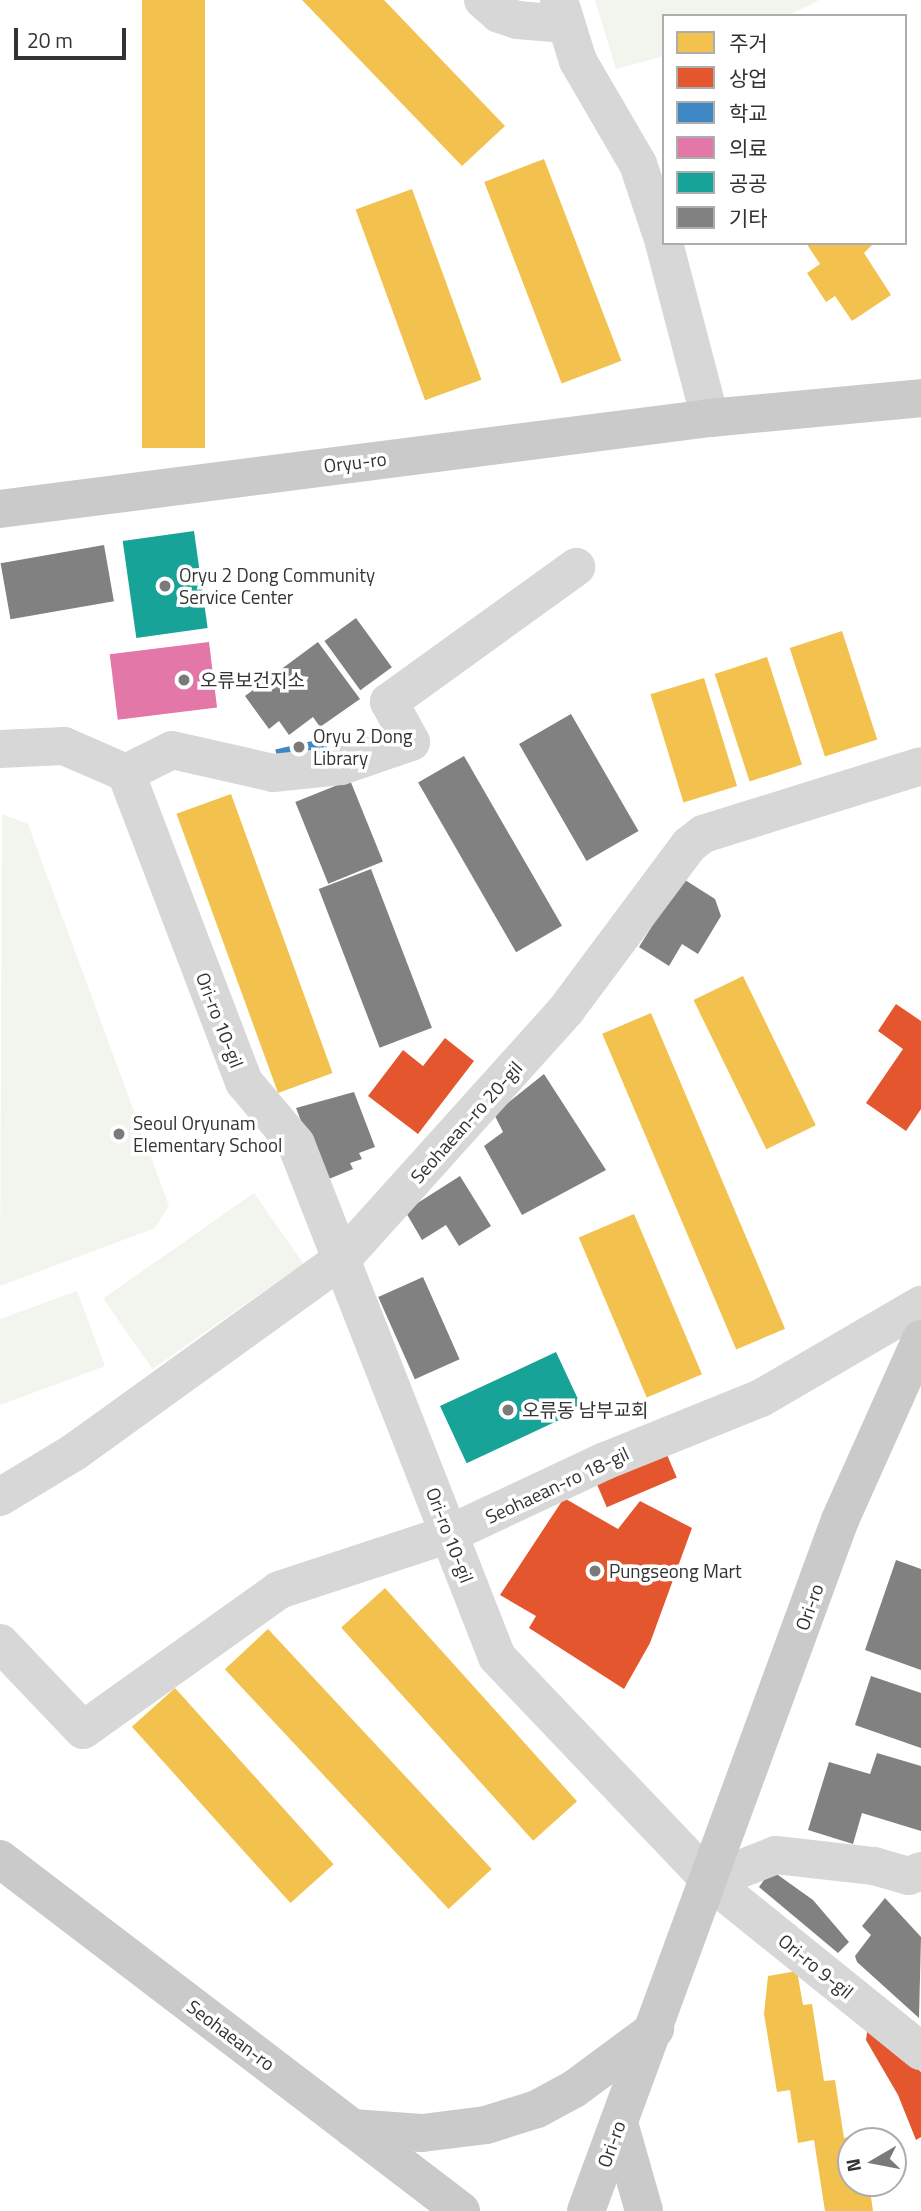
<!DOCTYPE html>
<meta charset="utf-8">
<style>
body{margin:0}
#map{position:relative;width:921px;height:2211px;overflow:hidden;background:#fff;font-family:"Titillium Web","Noto Sans KR",sans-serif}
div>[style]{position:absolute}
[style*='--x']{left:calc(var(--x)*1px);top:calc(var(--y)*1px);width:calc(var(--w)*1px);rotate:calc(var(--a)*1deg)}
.green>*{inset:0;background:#f1f5ed;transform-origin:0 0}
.homes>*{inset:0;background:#f2c14e;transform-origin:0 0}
.shops>*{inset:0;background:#e4572e;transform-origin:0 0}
.schools>*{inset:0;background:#3f88c5;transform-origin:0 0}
.health>*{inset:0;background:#e377a8;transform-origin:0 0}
.public>*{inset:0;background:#17a398;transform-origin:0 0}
.building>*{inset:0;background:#818181;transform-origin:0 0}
.minor>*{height:38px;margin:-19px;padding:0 19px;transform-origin:19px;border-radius:19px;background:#d7d7d7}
.major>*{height:38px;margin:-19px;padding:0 19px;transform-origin:19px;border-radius:19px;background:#cacaca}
.dots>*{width:19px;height:19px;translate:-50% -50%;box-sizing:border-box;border:4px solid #fff;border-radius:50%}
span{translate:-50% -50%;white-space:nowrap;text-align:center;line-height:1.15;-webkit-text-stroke:7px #fff;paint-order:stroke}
.street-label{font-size:19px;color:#333}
.poi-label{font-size:19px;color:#333}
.left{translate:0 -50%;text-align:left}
.legend{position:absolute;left:662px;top:14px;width:245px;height:231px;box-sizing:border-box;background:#fff;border:2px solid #adadad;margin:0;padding:9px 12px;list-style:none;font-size:21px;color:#333}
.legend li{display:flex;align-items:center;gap:14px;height:35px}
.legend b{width:35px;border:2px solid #adadad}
.north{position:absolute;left:837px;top:2127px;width:70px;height:70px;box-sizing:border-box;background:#fff;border:2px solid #adadad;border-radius:50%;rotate:260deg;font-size:19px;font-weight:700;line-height:28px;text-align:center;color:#333}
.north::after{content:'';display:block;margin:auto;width:24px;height:32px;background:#7a7a7a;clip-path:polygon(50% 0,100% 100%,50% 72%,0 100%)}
.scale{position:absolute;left:14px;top:28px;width:112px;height:32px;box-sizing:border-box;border:4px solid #333;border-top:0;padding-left:9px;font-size:21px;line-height:24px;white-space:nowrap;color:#333;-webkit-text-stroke:5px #fff;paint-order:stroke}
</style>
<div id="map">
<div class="green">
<div style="clip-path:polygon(595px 0,819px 0,787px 16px,664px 16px,664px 56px,616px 69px)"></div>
<div style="clip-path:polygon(2px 814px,28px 824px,169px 1206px,155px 1228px,0 1286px)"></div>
<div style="left:254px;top:1193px;width:86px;height:184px;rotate:55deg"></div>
<div style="clip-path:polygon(77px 1291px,105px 1366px,0 1405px,0 1319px)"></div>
</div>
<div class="homes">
<div style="left:142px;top:0;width:63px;height:448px"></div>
<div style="clip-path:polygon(302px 0,384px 0,505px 126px,462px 166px)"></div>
<div style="left:544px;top:159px;width:216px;height:64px;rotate:69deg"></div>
<div style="left:412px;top:189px;width:203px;height:60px;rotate:70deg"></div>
<div style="clip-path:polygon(806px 243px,874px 243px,864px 253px,891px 295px,852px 321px,835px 296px,826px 302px,807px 273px,820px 264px)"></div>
<div style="left:842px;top:631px;width:114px;height:55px;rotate:72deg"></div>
<div style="left:767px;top:657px;width:113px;height:55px;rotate:72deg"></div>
<div style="left:704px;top:678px;width:113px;height:56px;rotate:73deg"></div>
<div style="left:231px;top:794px;width:297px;height:58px;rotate:70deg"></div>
<div style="left:743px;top:976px;width:166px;height:55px;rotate:64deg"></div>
<div style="left:651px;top:1013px;width:343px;height:53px;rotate:67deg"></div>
<div style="left:634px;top:1214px;width:174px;height:60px;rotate:67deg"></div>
<div style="left:385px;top:1588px;width:287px;height:59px;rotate:48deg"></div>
<div style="left:268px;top:1629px;width:328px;height:59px;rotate:47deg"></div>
<div style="left:175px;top:1688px;width:237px;height:58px;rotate:48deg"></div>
<div style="clip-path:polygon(797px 1971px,803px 2005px,812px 2004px,824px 2081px,835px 2080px,844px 2138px,861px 2136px,862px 2141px,851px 2141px,851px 2183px,869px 2183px,873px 2211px,825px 2211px,814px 2140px,798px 2143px,790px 2090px,777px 2092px,764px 2014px,768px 1976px)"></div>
</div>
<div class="shops">
<div style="clip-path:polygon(896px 1004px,921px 1021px,921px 1109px,906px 1131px,866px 1103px,903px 1049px,878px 1031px)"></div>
<div style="clip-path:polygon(445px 1038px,474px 1061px,418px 1134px,368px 1096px,403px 1050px,423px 1066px)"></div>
<div style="left:665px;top:1450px;width:30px;height:76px;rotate:67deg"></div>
<div style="clip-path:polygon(564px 1498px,618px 1529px,640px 1501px,692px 1528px,650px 1643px,624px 1689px,529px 1628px,536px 1616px,500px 1595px)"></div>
<div style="clip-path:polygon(868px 2025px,921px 2072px,921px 2137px,916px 2140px,898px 2095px,866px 2040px)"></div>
</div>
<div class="schools">
<div style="left:325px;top:738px;width:18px;height:51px;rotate:77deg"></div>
</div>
<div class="health">
<div style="left:209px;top:642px;width:66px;height:100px;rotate:83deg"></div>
</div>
<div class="public">
<div style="left:194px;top:531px;width:98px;height:72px;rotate:82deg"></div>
<div style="left:556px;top:1352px;width:63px;height:128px;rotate:65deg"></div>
</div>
<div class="building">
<div style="left:104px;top:545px;width:57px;height:105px;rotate:80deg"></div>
<div style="left:356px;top:618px;width:61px;height:39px;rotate:54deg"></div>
<div style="clip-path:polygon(318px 642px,360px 699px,320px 727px,313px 717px,289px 735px,279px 721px,269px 729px,245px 696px)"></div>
<div style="left:571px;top:714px;width:135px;height:60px;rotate:60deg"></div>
<div style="left:464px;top:756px;width:196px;height:53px;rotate:60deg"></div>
<div style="left:350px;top:780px;width:88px;height:59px;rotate:68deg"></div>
<div style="left:371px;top:869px;width:170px;height:56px;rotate:69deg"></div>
<div style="clip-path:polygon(682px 878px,715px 899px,721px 916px,698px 954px,682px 944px,669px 966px,639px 947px)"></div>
<div style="clip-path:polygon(544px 1074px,606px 1170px,522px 1215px,484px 1146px,503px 1132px,494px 1114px)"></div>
<div style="clip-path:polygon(354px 1092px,375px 1147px,359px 1153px,362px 1159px,350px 1163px,353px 1169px,324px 1181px,296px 1108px)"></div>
<div style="clip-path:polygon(460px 1176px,491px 1226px,459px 1246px,446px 1225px,422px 1240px,405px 1211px)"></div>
<div style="left:423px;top:1277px;width:90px;height:49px;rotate:66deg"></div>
<div style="clip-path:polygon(896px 1560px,921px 1569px,921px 1670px,865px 1650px)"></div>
<div style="clip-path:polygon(871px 1676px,921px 1693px,921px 1748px,855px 1725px)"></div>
<div style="clip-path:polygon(877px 1753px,921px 1766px,921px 1831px,862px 1813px,853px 1844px,808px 1830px,829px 1762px,870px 1774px)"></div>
<div style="clip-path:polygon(771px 1870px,813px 1900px,849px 1942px,838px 1953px,759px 1887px)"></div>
<div style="clip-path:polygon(885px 1898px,921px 1937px,919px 2018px,857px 1962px,855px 1956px,871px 1935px,862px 1926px)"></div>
</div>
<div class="minor">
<div style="--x:483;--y:0;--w:21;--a:41"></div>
<div style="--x:499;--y:14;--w:19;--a:18"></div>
<div style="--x:517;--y:20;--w:49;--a:4.7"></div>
<div style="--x:559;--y:0;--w:64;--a:72.7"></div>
<div style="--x:578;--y:61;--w:119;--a:59.8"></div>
<div style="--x:638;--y:164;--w:82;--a:71.6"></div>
<div style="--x:664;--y:243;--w:181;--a:75.3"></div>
<div style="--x:0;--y:749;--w:64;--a:-2.7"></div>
<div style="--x:64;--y:746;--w:68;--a:23.5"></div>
<div style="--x:126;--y:773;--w:331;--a:69.1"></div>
<div style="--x:244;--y:1082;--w:81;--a:50"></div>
<div style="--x:296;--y:1144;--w:551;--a:68.6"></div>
<div style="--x:497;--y:1657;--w:309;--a:46.4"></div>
<div style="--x:710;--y:1881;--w:271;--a:38.9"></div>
<div style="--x:126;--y:773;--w:51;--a:-26.6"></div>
<div style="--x:172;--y:750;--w:104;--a:12.8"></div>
<div style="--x:273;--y:773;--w:68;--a:-5.9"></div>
<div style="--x:341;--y:766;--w:74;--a:-18.9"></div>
<div style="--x:411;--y:742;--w:46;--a:-118.8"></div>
<div style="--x:389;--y:702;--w:231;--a:-35.8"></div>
<div style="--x:0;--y:1497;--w:85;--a:-31.1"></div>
<div style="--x:73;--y:1453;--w:332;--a:-35.8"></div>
<div style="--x:342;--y:1259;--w:335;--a:-48"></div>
<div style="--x:566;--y:1010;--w:206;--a:-53.3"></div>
<div style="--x:689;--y:845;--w:18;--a:-38"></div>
<div style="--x:703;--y:834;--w:228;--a:-17.3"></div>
<div style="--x:0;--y:1643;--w:120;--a:46.3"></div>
<div style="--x:83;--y:1730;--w:241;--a:-35.5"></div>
<div style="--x:279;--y:1590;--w:179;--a:-18.2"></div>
<div style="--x:449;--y:1534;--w:172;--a:-25.1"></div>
<div style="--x:605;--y:1461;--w:168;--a:-22"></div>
<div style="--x:761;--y:1398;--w:185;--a:-30.2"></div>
<div style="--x:710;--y:1881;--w:71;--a:-21.5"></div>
<div style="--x:776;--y:1855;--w:99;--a:6.4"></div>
<div style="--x:874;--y:1866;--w:36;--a:16"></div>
<div style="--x:909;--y:1876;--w:13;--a:-23"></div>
</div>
<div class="major">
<div style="--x:0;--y:509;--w:716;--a:-7.3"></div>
<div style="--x:710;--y:418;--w:212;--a:-5.4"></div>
<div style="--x:0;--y:1859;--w:580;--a:37.36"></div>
<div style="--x:619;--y:2123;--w:91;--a:74.1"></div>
<div style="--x:352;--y:2128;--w:70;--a:4.1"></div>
<div style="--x:422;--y:2133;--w:64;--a:-7.1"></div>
<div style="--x:486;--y:2125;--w:53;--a:-17.4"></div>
<div style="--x:537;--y:2109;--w:42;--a:-28.4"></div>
<div style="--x:574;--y:2089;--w:101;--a:-36.5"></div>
<div style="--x:586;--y:2211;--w:736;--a:-69.82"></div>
<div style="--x:840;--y:1520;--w:198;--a:-65.9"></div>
</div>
<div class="dots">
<div style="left:165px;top:586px;background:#7a7a7a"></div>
<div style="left:184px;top:680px;background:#7a7a7a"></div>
<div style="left:299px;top:747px;background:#7a7a7a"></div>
<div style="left:119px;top:1134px;background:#7a7a7a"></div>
<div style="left:508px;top:1410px;background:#7a7a7a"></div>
<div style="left:595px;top:1571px;background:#7a7a7a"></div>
</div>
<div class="street-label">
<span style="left:355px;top:462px;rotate:-7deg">Oryu-ro</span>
<span style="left:220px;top:1020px;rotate:69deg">Ori-ro 10-gil</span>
<span style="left:466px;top:1122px;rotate:-48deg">Seohaean-ro 20-gil</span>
<span style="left:557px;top:1485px;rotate:-25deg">Seohaean-ro 18-gil</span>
<span style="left:450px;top:1535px;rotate:69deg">Ori-ro 10-gil</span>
<span style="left:809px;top:1607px;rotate:-70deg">Ori-ro</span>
<span style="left:816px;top:1966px;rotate:39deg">Ori-ro 9-gil</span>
<span style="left:231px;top:2035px;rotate:37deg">Seohaean-ro</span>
<span style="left:611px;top:2144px;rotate:-70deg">Ori-ro</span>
</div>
<div class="poi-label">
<span class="left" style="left:179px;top:586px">Oryu 2 Dong Community<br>Service Center</span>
<span class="left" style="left:200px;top:680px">오류보건지소</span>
<span class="left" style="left:313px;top:747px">Oryu 2 Dong<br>Library</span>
<span class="left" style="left:133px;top:1134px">Seoul Oryunam<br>Elementary School</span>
<span class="left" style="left:522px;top:1410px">오류동 남부교회</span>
<span class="left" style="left:609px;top:1571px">Pungseong Mart</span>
</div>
<ul class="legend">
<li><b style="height:19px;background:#f2c14e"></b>주거</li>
<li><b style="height:19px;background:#e4572e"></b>상업</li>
<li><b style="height:19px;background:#3f88c5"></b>학교</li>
<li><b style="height:19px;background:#e377a8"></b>의료</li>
<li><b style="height:19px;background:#17a398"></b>공공</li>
<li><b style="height:19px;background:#818181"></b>기타</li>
</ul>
<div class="north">N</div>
<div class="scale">20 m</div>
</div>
